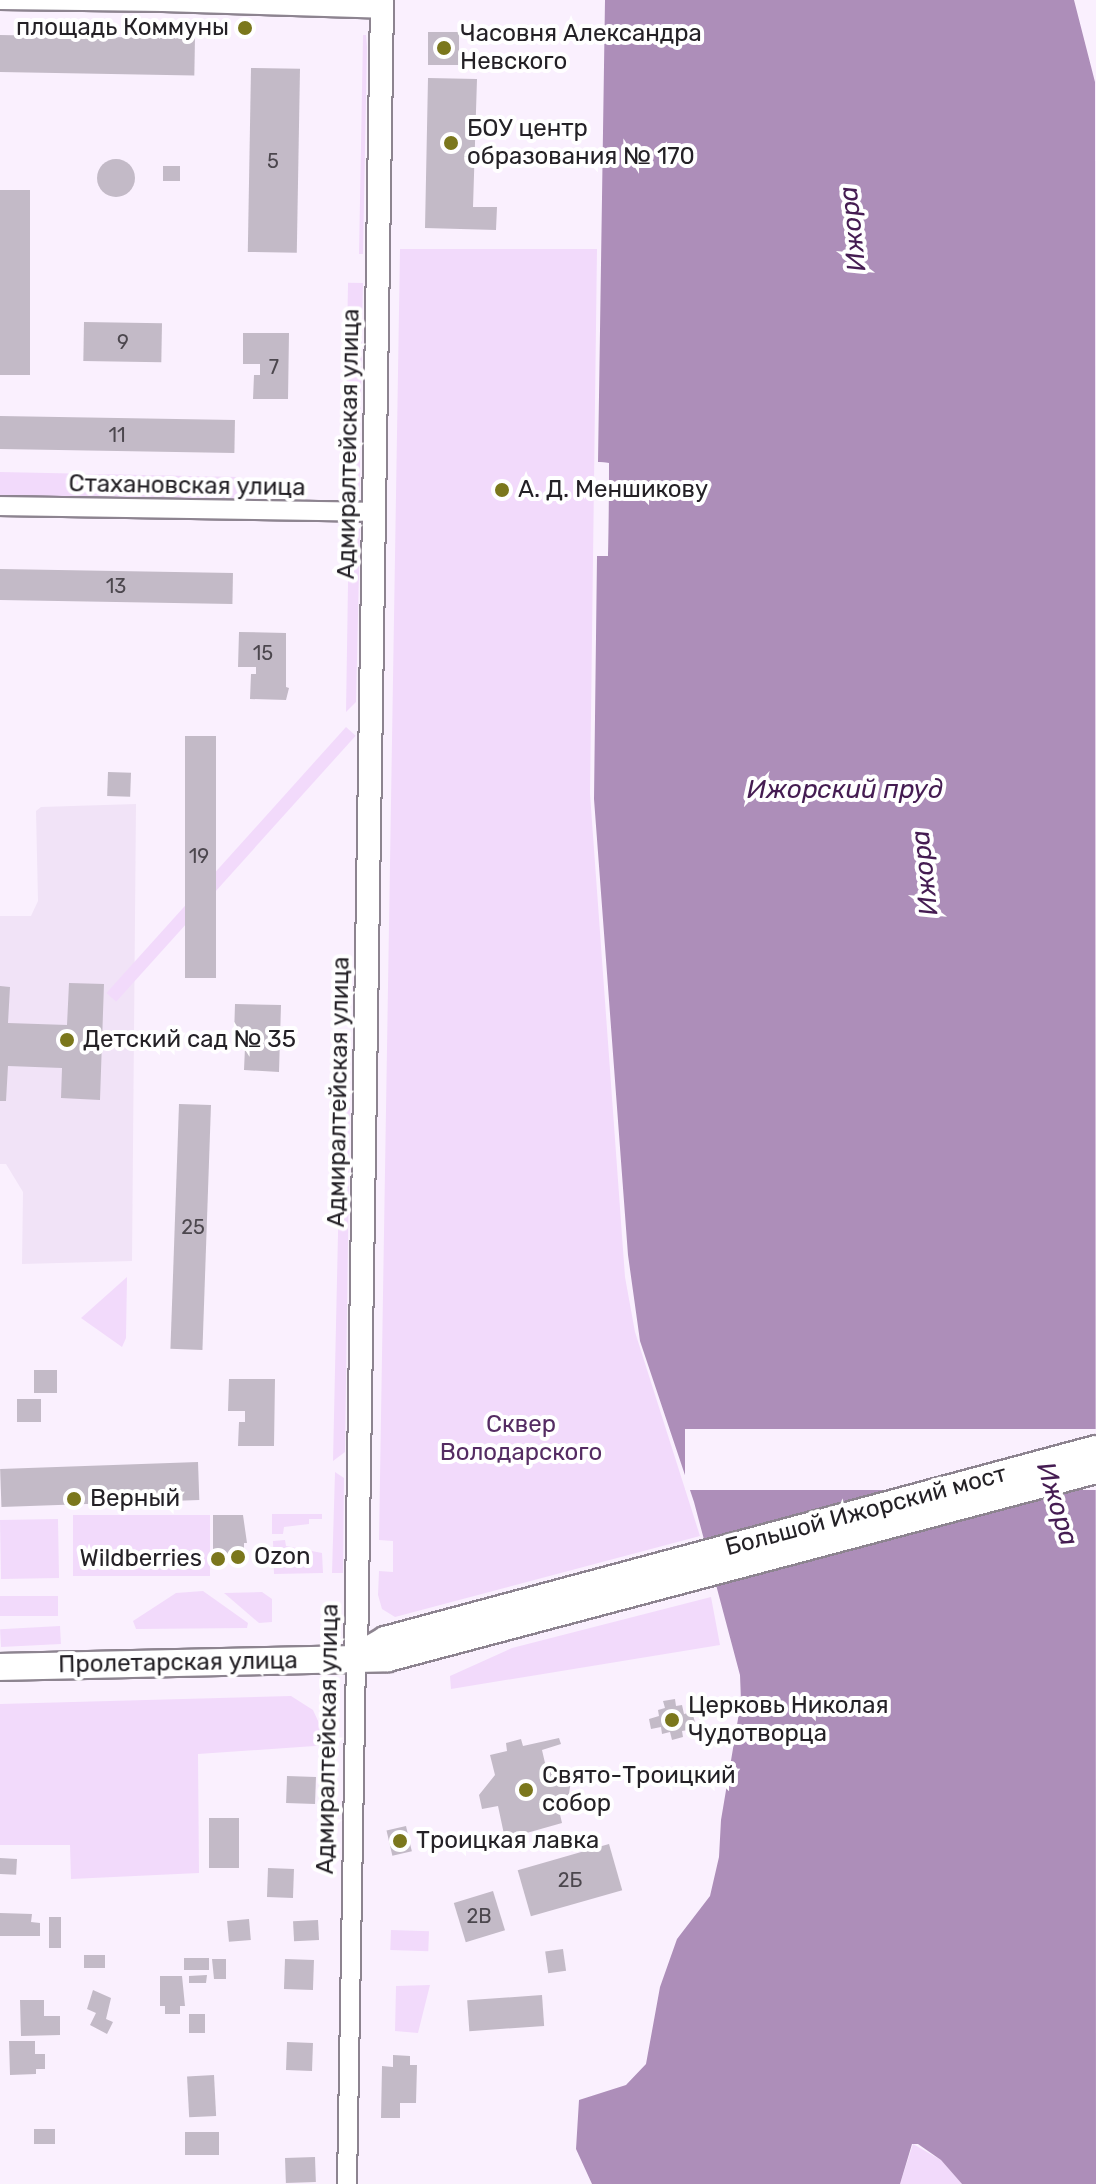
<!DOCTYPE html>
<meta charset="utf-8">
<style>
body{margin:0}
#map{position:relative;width:1096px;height:2184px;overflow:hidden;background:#faf0fe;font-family:Rubik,sans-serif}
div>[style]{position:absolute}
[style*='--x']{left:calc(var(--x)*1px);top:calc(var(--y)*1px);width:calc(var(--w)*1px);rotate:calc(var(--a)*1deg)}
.built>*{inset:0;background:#f1e3f7}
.green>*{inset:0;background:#f2dafb;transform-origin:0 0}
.water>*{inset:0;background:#ad8eb9}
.pier>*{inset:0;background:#faf0fe;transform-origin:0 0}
.building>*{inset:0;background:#c3bac7;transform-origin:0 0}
.round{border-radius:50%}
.roads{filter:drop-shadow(2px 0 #8d8490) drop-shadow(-2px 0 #8d8490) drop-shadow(0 2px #8d8490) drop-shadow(0 -2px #8d8490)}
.minor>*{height:18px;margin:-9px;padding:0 9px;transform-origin:9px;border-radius:9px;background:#fff}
.tertiary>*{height:22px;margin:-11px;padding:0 11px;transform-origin:11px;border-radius:11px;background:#fff}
.secondary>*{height:26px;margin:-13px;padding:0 13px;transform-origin:13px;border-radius:13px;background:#fff}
.dots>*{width:22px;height:22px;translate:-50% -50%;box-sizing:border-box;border:4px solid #fff;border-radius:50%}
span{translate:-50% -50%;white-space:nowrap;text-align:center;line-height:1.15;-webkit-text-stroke:8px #fff;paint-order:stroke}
.number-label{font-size:20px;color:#4c474e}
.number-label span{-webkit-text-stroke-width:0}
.poi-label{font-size:24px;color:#242126}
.right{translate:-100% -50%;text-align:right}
.left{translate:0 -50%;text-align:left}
.street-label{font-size:24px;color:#242126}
.park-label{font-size:24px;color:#552c63}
.water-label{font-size:26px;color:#451c52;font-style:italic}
</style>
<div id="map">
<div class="built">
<div style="clip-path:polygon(136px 804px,132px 1261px,22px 1264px,23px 1192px,6px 1164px,0 1164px,0 916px,31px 916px,38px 901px,36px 811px,41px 807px)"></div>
</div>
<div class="green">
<div style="clip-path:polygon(363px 35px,366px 35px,367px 47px,363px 254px,359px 254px)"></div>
<div style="clip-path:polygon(400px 249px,597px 249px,590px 794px,625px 1277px,635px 1332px,700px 1536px,395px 1617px,382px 1609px,378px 1595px,379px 1571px,393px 1572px,393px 1541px,379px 1540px)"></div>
<div style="left:363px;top:283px;width:126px;height:15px;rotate:91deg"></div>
<div style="clip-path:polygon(350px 458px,360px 458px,360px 490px,356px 500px,349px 503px)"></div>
<div style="clip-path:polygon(0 472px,239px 477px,239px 492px,232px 502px,0 501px)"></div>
<div style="clip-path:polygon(349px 518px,357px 522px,360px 529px,356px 702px,346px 712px)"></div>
<div style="left:346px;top:727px;width:13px;height:358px;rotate:42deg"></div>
<div style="clip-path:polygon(341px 1096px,347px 1097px,350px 1105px,345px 1452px,333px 1461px)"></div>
<div style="clip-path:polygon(127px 1277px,126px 1338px,122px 1347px,81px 1318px)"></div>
<div style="clip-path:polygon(335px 1472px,344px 1478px,343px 1573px,332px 1573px)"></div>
<div style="clip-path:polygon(272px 1514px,322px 1514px,322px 1519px,309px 1519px,309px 1524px,284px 1527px,283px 1534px,272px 1534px)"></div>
<div style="left:210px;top:1515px;width:61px;height:137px;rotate:90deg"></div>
<div style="left:58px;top:1519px;width:59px;height:58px;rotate:89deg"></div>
<div style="clip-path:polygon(285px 1540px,286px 1546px,322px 1553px,323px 1573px,274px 1574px,273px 1541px)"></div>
<div style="clip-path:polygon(203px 1591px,248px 1623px,247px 1628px,136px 1629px,133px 1621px,176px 1593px)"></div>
<div style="clip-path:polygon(262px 1592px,272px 1599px,272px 1622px,259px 1623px,224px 1593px)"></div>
<div style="left:58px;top:1596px;width:20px;height:58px;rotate:90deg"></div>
<div style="clip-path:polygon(711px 1597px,720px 1645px,451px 1689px,450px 1676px,512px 1648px)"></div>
<div style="left:60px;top:1626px;width:18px;height:60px;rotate:87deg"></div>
<div style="clip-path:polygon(291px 1696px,313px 1710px,329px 1745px,198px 1754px,199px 1873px,71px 1879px,70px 1845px,0 1845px,0 1704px)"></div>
<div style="left:391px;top:1930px;width:38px;height:20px;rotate:2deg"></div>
<div style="clip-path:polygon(430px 1985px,418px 2033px,395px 2031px,396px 1986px)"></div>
<div style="clip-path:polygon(913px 2144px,941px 2160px,962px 2184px,900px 2184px)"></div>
</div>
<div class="water">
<div style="clip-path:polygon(605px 0,1074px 0,1095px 82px,1096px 2184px,962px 2184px,941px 2160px,918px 2144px,912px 2144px,900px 2184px,592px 2184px,576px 2149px,579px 2100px,626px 2085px,646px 2064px,660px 1987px,677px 1939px,710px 1896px,719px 1857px,721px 1820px,741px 1701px,740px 1675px,694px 1502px,640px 1341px,628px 1255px,594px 799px,597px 556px,608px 555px,609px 463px,598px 462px)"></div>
</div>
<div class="pier">
<div style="clip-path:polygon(598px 462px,609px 463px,608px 556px,597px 556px,597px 552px,604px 552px,605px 467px,598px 466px)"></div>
<div style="left:1096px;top:1429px;width:61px;height:411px;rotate:90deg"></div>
</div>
<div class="building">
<div style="left:428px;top:32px;width:31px;height:33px"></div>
<div style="left:0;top:35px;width:195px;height:37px;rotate:1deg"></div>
<div style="left:251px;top:68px;width:49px;height:184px;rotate:1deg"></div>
<div style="clip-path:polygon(428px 78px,477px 79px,473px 207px,497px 207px,496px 230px,425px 228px)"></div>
<div class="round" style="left:97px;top:159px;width:38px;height:38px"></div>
<div style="left:163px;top:166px;width:17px;height:15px"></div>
<div style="left:0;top:190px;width:30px;height:185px"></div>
<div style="left:84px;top:322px;width:78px;height:39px;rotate:1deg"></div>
<div style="clip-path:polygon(243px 333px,289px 333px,288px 399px,253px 399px,254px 375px,260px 375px,260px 364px,243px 364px)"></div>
<div style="left:0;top:416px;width:235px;height:33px;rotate:1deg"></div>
<div style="left:0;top:569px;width:233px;height:31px;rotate:1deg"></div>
<div style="clip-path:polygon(239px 632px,286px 633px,286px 687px,289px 688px,286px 700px,250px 699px,251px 674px,256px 674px,256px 667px,238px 667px)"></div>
<div style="left:185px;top:736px;width:31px;height:242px"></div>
<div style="left:108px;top:772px;width:23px;height:24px;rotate:2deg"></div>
<div style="clip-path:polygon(69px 983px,104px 984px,100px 1100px,61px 1098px,62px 1068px,8px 1066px,6px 1101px,0 1101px,0 986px,10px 987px,8px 1023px,67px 1025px)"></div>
<div style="clip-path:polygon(235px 1004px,281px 1005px,279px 1072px,244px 1070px,245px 1047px,251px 1047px,251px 1036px,234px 1036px)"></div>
<div style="left:179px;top:1104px;width:32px;height:245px;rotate:2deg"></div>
<div style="left:34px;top:1370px;width:23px;height:23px"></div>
<div style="clip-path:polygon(229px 1379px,275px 1379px,274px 1446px,238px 1446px,239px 1422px,245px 1422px,245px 1411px,228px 1411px)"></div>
<div style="left:17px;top:1399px;width:24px;height:23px"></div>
<div style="left:198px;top:1462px;width:38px;height:198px;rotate:88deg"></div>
<div style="clip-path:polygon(213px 1515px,243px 1515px,247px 1543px,244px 1543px,244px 1562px,213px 1562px)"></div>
<div style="clip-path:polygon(675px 1699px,676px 1706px,682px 1705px,684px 1714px,692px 1712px,695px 1722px,687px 1724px,688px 1730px,682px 1731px,683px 1737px,672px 1740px,670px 1732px,662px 1734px,661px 1727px,651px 1729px,649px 1719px,659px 1716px,658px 1710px,665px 1708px,663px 1701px)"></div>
<div style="clip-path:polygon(559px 1738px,561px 1744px,542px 1750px,545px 1763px,563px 1767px,571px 1780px,569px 1794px,558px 1806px,562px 1823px,505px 1839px,498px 1806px,482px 1809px,479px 1795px,495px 1775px,490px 1755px,507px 1751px,506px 1743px,521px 1739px,523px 1746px)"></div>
<div style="left:287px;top:1776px;width:29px;height:27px;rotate:2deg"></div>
<div style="left:209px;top:1818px;width:30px;height:50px"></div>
<div style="left:406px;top:1826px;width:26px;height:20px;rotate:77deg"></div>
<div style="left:609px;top:1844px;width:48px;height:95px;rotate:74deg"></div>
<div style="left:0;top:1858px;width:17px;height:16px;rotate:3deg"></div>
<div style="left:268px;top:1868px;width:26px;height:29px;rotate:2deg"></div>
<div style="left:493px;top:1891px;width:41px;height:41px;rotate:73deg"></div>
<div style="clip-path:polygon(0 1913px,32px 1914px,31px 1922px,40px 1923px,40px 1936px,0 1936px)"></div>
<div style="left:49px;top:1917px;width:12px;height:31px"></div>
<div style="left:249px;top:1919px;width:21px;height:22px;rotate:85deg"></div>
<div style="left:318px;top:1920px;width:20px;height:25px;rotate:87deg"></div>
<div style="left:563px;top:1949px;width:22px;height:18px;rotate:82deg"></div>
<div style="left:84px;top:1955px;width:21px;height:13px"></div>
<div style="left:184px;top:1958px;width:25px;height:12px"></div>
<div style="clip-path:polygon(212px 1959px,226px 1959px,226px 1979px,214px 1979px)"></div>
<div style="left:285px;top:1959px;width:29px;height:30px;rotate:2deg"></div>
<div style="clip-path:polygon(207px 1975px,206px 1983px,189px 1983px,189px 1976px)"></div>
<div style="clip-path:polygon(160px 1976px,182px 1976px,185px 2006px,180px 2006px,180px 2014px,165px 2014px,165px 2006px,160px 2006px)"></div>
<div style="clip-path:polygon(93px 1990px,111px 1998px,106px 2019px,113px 2022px,107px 2034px,90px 2025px,96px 2013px,87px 2009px)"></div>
<div style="left:542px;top:1995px;width:31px;height:75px;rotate:86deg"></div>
<div style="clip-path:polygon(20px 2000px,44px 2000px,44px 2016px,60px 2016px,60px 2035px,21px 2036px)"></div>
<div style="left:189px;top:2014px;width:16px;height:19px"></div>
<div style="clip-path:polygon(9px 2041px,35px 2041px,35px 2054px,45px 2054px,45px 2069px,36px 2069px,36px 2074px,10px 2075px)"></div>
<div style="left:287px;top:2042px;width:26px;height:28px;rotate:2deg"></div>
<div style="clip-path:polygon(393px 2055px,410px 2056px,410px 2065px,417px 2065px,416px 2103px,400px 2103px,400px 2118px,381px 2118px,382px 2066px,393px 2067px)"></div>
<div style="left:214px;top:2075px;width:41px;height:27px;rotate:87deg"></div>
<div style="left:34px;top:2129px;width:21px;height:15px"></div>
<div style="left:185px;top:2132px;width:34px;height:23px"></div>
<div style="left:315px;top:2157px;width:25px;height:30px;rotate:88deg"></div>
</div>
<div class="roads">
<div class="minor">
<div style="--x:0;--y:0;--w:165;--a:0.7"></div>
<div style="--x:0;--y:506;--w:374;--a:0.9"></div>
<div style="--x:347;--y:2184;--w:527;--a:-89.02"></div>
</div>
<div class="tertiary">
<div style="--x:163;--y:0;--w:219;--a:1.8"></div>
<div style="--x:356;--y:1657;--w:1657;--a:-89.1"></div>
</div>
<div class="secondary">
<div style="--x:356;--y:1657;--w:34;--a:-30"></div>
<div style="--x:385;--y:1640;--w:736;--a:-15.04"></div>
<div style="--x:0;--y:1667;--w:388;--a:-1.3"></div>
<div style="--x:388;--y:1658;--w:733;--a:-14.87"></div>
</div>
</div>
<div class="dots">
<div style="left:245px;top:28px;background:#7b771c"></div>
<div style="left:444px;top:48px;background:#7b771c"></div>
<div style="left:451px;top:143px;background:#7b771c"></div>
<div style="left:502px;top:490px;background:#7b771c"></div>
<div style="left:67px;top:1040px;background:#7b771c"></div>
<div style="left:74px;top:1499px;background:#7b771c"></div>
<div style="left:238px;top:1557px;background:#7b771c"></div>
<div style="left:218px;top:1559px;background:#7b771c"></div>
<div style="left:672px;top:1720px;background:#7b771c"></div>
<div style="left:526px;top:1790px;background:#7b771c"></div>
<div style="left:400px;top:1841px;background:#7b771c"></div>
</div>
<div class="number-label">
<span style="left:273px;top:161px">5</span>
<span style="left:123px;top:342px">9</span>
<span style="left:274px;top:367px">7</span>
<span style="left:117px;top:435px">11</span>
<span style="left:116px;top:586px">13</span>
<span style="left:263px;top:653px">15</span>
<span style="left:199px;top:856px">19</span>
<span style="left:193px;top:1227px">25</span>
<span style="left:570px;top:1880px">2Б</span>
<span style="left:479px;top:1916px">2В</span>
</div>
<div class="poi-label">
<span class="right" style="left:229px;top:28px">площадь Коммуны</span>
<span class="left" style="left:460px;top:48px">Часовня Александра<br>Невского</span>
<span class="left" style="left:467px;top:143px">БОУ центр<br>образования № 170</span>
<span class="left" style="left:518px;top:490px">А. Д. Меншикову</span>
<span class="left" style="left:83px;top:1040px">Детский сад № 35</span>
<span class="left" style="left:90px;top:1499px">Верный</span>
<span class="left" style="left:254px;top:1557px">Ozon</span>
<span class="right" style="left:202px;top:1559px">Wildberries</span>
<span class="left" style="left:688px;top:1720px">Церковь Николая<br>Чудотворца</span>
<span class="left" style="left:542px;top:1790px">Свято-Троицкий<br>собор</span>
<span class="left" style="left:416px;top:1841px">Троицкая лавка</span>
</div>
<div class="street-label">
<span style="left:349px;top:444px;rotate:-89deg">Адмиралтейская улица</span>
<span style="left:187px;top:486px;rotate:1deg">Стахановская улица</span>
<span style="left:339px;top:1092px;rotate:-89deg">Адмиралтейская улица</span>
<span style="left:866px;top:1511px;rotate:-15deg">Большой Ижорский мост</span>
<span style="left:178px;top:1663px;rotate:-1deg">Пролетарская улица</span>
<span style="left:328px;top:1739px;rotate:-89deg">Адмиралтейская улица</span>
</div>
<div class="park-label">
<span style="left:521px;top:1439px">Сквер<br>Володарского</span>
</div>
<div class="water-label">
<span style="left:853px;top:229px;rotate:-96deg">Ижора</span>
<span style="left:845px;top:790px">Ижорский пруд</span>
<span style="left:925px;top:873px;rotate:-96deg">Ижора</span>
<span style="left:1057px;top:1504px;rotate:73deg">Ижора</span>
</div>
</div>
